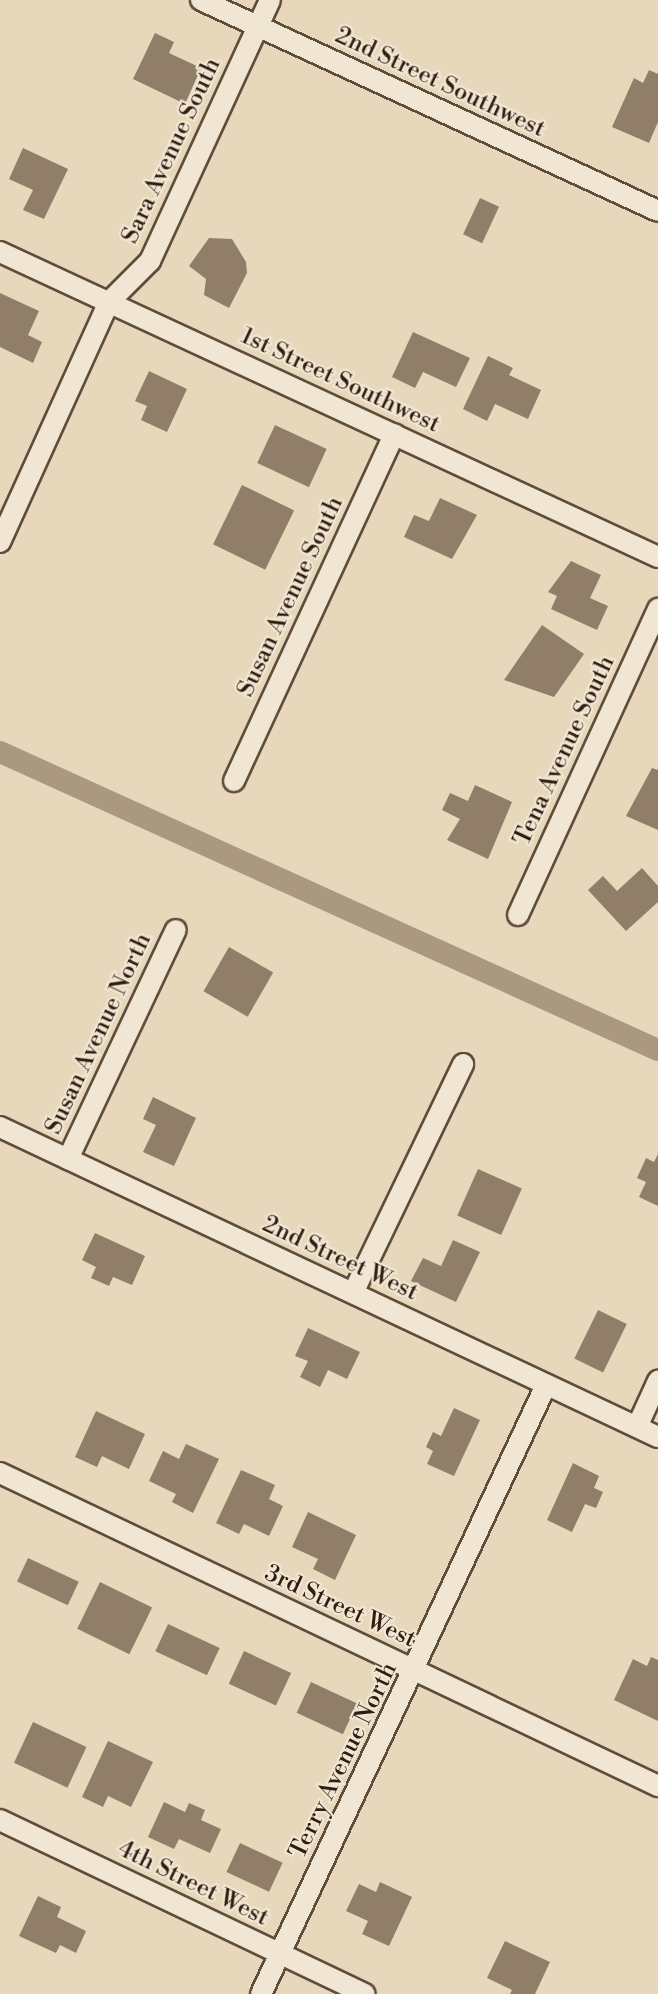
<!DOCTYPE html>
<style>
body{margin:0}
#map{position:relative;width:658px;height:1994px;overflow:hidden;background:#e8d8bb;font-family:"Libre Bodoni",serif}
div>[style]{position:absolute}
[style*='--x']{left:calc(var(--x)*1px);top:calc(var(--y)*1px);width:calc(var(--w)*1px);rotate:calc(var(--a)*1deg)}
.canal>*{height:22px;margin:-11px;padding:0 11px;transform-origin:11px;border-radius:11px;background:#aa9881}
.building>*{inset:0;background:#907e69;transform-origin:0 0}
.roads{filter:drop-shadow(2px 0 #5f4c3b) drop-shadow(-2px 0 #5f4c3b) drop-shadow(0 2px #5f4c3b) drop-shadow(0 -2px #5f4c3b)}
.minor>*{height:20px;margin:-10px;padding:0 10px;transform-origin:10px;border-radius:10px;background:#f0e6d3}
span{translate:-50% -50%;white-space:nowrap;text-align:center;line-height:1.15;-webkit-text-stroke:4.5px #f0e6d3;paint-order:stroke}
.street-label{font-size:24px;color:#311d10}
</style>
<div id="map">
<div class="canal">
<div style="--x:0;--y:752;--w:722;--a:24.37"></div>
</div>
<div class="building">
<div style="clip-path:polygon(155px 33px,174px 42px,169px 53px,201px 68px,185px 104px,133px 79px)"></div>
<div style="clip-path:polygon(649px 70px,658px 74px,658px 122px,649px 143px,612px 127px,634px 78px,643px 83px)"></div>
<div style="clip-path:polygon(23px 148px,68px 169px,44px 219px,23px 210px,33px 190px,9px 179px)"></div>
<div style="left:480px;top:198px;width:21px;height:40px;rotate:25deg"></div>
<div style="clip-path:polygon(209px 238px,232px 239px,246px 262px,247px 273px,229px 308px,204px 295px,206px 279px,189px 266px)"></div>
<div style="clip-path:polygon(0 293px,39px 311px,28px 335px,42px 342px,33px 363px,0 347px)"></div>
<div style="clip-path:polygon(413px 332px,470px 358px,456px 387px,423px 372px,415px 388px,392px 377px)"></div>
<div style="clip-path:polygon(488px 356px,513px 368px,509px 375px,541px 390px,528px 419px,495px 404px,487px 421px,463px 409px)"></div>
<div style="clip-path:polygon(149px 371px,187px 389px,167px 432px,141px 420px,147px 406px,135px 401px)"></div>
<div style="left:275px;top:425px;width:57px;height:42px;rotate:25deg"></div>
<div style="left:242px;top:485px;width:58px;height:66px;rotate:26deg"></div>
<div style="clip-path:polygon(440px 498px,477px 515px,452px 559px,404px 537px,414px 515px,429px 521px)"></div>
<div style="clip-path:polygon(571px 561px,601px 575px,590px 598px,608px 606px,597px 630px,551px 609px,557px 596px,548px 592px)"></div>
<div style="clip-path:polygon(542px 625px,584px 654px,554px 697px,504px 680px)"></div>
<div style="clip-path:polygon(652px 768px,658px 770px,658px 830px,626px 816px)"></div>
<div style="clip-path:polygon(475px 785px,512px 802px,488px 859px,447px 840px,460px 819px,442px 810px,450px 793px,468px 801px)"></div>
<div style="clip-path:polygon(642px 868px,658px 886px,658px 902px,626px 931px,588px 890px,603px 876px,617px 891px)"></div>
<div style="left:229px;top:947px;width:51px;height:51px;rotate:30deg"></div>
<div style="clip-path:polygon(153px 1097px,196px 1118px,174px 1166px,143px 1152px,156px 1125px,143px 1119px)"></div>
<div style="clip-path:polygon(658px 1154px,658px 1206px,639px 1197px,646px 1182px,637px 1178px,646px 1158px,654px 1162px)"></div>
<div style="left:478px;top:1169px;width:48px;height:51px;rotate:24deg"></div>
<div style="clip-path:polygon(95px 1233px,145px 1256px,132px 1285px,113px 1277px,109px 1286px,91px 1278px,96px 1267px,82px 1260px)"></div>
<div style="clip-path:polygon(453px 1240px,480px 1252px,456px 1302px,411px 1281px,423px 1258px,441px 1266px)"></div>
<div style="left:598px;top:1310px;width:32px;height:54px;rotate:26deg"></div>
<div style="clip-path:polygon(308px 1328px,360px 1352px,347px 1379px,328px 1370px,320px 1387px,300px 1377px,308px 1361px,295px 1356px)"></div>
<div style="clip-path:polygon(454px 1408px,480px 1420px,454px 1476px,427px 1464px,433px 1451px,426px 1447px,433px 1432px,441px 1436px)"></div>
<div style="clip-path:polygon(96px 1411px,145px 1434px,129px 1469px,102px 1456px,97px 1467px,75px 1457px)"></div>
<div style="clip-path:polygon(186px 1444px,219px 1459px,193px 1513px,172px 1502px,176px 1494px,149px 1481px,163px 1451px,179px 1459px)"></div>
<div style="clip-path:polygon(573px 1463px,599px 1476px,594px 1488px,603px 1492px,596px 1508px,585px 1504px,572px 1532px,547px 1520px)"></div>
<div style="clip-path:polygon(241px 1470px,275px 1485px,269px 1499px,283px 1506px,269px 1536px,244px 1524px,239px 1534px,216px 1523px)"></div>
<div style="clip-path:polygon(308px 1512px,356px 1535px,335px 1580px,313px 1569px,318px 1559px,292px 1547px)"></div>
<div style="left:28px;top:1558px;width:56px;height:26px;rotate:25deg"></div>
<div style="left:100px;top:1582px;width:58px;height:52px;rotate:26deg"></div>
<div style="left:168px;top:1624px;width:57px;height:30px;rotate:25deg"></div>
<div style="left:244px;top:1651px;width:52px;height:36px;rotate:25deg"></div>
<div style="clip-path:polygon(651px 1657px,658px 1660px,658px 1721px,614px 1700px,633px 1659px,647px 1666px)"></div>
<div style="left:311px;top:1682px;width:51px;height:34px;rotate:25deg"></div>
<div style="left:33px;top:1722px;width:59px;height:45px;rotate:25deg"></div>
<div style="clip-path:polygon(108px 1741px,153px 1762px,131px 1807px,108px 1796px,103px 1807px,82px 1797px)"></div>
<div style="clip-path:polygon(164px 1802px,185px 1812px,189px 1803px,205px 1810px,201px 1820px,221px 1829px,210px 1853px,179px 1839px,174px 1849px,148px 1837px)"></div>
<div style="left:240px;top:1843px;width:47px;height:32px;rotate:25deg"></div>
<div style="clip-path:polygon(380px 1882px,412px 1897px,389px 1946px,362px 1934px,368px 1921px,346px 1911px,359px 1884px,376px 1892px)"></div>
<div style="clip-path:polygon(38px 1896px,61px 1907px,57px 1917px,86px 1931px,76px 1953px,60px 1945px,56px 1953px,19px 1936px)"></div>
<div style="clip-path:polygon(505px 1941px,550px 1962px,535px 1994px,510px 1994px,512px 1990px,487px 1978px)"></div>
</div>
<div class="roads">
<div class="minor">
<div style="--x:201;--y:0;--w:503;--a:24.78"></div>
<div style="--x:0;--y:252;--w:725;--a:24.87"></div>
<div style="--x:0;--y:542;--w:264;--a:-65.6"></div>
<div style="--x:109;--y:302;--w:58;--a:-45"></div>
<div style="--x:150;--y:261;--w:287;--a:-65.3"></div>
<div style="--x:234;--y:781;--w:382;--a:-65.2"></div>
<div style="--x:518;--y:915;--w:337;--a:-65.4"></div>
<div style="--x:0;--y:1127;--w:727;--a:25.23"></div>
<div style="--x:68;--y:1159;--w:253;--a:-64.8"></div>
<div style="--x:353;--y:1293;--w:254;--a:-64.3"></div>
<div style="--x:637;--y:1427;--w:51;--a:-65.5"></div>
<div style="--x:0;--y:1473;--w:729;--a:25.44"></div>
<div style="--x:0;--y:1820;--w:404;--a:25.5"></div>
<div style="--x:261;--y:1994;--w:672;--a:-64.92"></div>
</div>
</div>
<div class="street-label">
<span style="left:440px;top:83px;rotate:25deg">2nd Street Southwest</span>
<span style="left:172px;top:151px;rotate:-65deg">Sara Avenue South</span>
<span style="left:340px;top:381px;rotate:25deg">1st Street Southwest</span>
<span style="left:291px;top:597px;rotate:-65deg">Susan Avenue South</span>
<span style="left:565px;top:751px;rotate:-65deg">Tena Avenue South</span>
<span style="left:99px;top:1034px;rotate:-65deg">Susan Avenue North</span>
<span style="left:340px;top:1259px;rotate:25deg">2nd Street West</span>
<span style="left:340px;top:1607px;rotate:25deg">3rd Street West</span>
<span style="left:344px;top:1761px;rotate:-64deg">Terry Avenue North</span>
<span style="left:193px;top:1884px;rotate:26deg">4th Street West</span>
</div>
</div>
